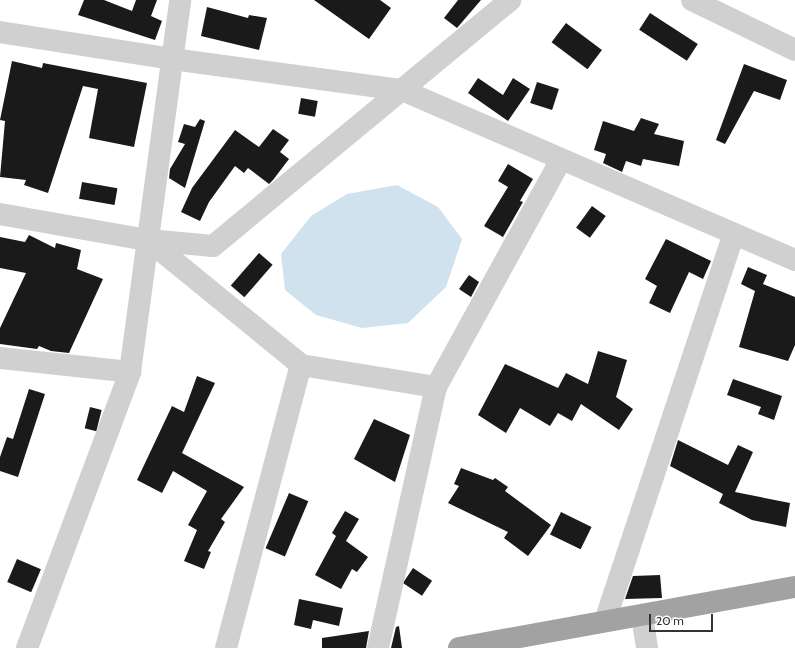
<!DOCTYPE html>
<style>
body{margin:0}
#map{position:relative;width:795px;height:648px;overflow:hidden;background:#fff;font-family:Cabin,sans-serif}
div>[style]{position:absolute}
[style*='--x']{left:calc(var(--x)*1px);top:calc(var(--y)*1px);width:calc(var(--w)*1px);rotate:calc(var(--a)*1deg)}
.water>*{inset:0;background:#cfe2ee}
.building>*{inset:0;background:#1a1a1a;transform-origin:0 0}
.minor>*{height:22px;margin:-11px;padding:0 11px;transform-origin:11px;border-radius:11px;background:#d0d0d0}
.trunk>*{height:22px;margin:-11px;padding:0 11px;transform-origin:11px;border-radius:11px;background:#a2a2a2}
span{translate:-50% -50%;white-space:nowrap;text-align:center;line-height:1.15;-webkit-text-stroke:4px #fff;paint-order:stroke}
.scale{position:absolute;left:649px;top:614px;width:64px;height:18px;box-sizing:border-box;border:2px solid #333;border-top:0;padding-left:5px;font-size:12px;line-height:14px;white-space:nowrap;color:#333;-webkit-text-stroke:3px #fff;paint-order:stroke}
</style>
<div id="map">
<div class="water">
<div style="clip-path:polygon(397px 185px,438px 207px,462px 239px,446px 287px,408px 323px,362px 328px,316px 315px,285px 290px,281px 254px,311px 216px,347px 194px)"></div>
</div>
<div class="building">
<div style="clip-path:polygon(84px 0,104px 0,132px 11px,136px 0,157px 0,151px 16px,162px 21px,155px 40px,78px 15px)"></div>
<div style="clip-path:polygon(314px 0,380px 0,391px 8px,369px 39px)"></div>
<div style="clip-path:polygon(458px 0,481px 0,457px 28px,444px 18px)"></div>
<div style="clip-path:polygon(207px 7px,248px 18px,249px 15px,267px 18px,259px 50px,201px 36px)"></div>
<div style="left:650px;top:13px;width:57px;height:20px;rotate:33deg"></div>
<div style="left:566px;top:23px;width:45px;height:24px;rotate:37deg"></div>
<div style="clip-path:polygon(12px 61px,42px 68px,43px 63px,147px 83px,134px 147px,89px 138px,98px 89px,83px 86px,48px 193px,24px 185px,26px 180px,0 177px,5px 121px,0 120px)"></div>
<div style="clip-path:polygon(744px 64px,787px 80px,780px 100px,754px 91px,725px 144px,716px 140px)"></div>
<div style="clip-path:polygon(478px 78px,503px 95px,513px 78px,530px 89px,508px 121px,468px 93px)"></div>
<div style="left:537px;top:82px;width:23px;height:22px;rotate:18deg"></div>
<div style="left:301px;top:98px;width:17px;height:16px;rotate:10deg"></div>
<div style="clip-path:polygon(641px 118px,659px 124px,654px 134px,684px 141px,679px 166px,643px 159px,641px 166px,626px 161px,622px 172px,603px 163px,606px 154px,594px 150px,603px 121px,634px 131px)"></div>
<div style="clip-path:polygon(200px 119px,205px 121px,185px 188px,169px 178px,170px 169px,185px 144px,178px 142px,184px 124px,195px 127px)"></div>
<div style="clip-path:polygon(273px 129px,289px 140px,280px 152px,289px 159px,273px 180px,269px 184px,248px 168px,244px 173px,235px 166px,209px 202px,200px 221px,181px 212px,192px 188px,235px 130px,259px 147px)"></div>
<div style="clip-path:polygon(508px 164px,533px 179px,520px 201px,523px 202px,503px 237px,484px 226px,508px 187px,498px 181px)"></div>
<div style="left:82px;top:182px;width:36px;height:17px;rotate:10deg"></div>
<div style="left:592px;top:206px;width:17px;height:27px;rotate:36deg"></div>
<div style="clip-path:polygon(29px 235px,55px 248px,56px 243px,81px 250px,77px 269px,103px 279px,69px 353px,51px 351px,39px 346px,37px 349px,0 344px,0 328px,26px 273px,0 268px,0 237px,25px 242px)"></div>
<div style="clip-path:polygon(666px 239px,711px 261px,703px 279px,689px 272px,670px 313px,649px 303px,657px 286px,645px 279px)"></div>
<div style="left:259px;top:253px;width:18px;height:43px;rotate:41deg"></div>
<div style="clip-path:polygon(748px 267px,767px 275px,763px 284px,795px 297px,795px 345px,788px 361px,739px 347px,755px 291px,741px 284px)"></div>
<div style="clip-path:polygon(469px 275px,479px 282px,471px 297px,459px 289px)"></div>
<div style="clip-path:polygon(598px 351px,627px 360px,616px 397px,633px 409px,619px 430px,581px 404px,572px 421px,558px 413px,550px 426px,520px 408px,506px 433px,478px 415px,505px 364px,558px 388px,566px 373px,588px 384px)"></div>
<div style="clip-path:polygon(197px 376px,215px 383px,182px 453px,244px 487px,221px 519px,225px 522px,208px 551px,211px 552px,204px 569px,184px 561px,197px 530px,188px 525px,207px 491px,173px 471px,162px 493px,137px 480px,172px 406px,184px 412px)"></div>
<div style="clip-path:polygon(733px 379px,782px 396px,774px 420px,758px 414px,761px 407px,727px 395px)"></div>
<div style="clip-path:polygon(29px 389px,45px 394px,18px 477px,0 471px,0 457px,7px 437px,13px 439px)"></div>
<div style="left:90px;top:407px;width:12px;height:22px;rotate:14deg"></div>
<div style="clip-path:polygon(374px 419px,410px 435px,395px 482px,354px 459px)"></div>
<div style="clip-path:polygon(678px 440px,728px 465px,738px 445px,753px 452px,735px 492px,790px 503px,786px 527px,752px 520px,719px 503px,723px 494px,670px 466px)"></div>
<div style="clip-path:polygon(461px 468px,493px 480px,495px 478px,508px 487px,505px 491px,551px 525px,528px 556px,504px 538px,508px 532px,448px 503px,459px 486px,454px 484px)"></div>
<div style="left:289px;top:493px;width:21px;height:60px;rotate:23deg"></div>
<div style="clip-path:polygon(345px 511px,359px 519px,346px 541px,368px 557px,357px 572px,352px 569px,341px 589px,315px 575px,336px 536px,332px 533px)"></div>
<div style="left:561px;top:512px;width:34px;height:25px;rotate:26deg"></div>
<div style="left:17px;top:559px;width:26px;height:25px;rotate:23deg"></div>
<div style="left:413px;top:568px;width:23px;height:18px;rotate:34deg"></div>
<div style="clip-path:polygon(660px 575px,662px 598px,625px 599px,633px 576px)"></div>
<div style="clip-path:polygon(299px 599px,343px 608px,339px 626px,313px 620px,311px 629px,294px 625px)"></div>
<div style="clip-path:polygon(399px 626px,402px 648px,391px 648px,396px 627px)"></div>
<div style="clip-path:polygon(369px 631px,366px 648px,322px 648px,322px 638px)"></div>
</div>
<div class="minor">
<div style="--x:692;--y:0;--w:114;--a:25.9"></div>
<div style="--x:0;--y:32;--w:174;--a:8.9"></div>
<div style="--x:172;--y:59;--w:232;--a:7.7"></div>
<div style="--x:402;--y:90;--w:428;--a:23.4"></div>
<div style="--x:0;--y:214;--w:150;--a:10"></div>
<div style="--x:148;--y:240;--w:65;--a:5.3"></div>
<div style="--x:213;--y:246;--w:386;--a:-39.6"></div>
<div style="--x:148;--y:240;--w:198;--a:39.2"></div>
<div style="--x:301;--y:365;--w:137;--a:9.3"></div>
<div style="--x:0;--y:358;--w:131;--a:6.1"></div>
<div style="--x:642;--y:616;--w:32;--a:81"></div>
<div style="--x:605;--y:621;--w:408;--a:-71.6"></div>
<div style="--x:27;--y:648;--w:295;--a:-69.5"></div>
<div style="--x:130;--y:372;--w:375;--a:-82.3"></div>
<div style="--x:226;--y:648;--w:293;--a:-75.2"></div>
<div style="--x:378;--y:648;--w:267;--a:-77.5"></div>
<div style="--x:436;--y:387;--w:259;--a:-61.2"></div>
</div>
<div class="trunk">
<div style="--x:459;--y:648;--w:341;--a:-10.3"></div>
</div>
<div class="scale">20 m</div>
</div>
